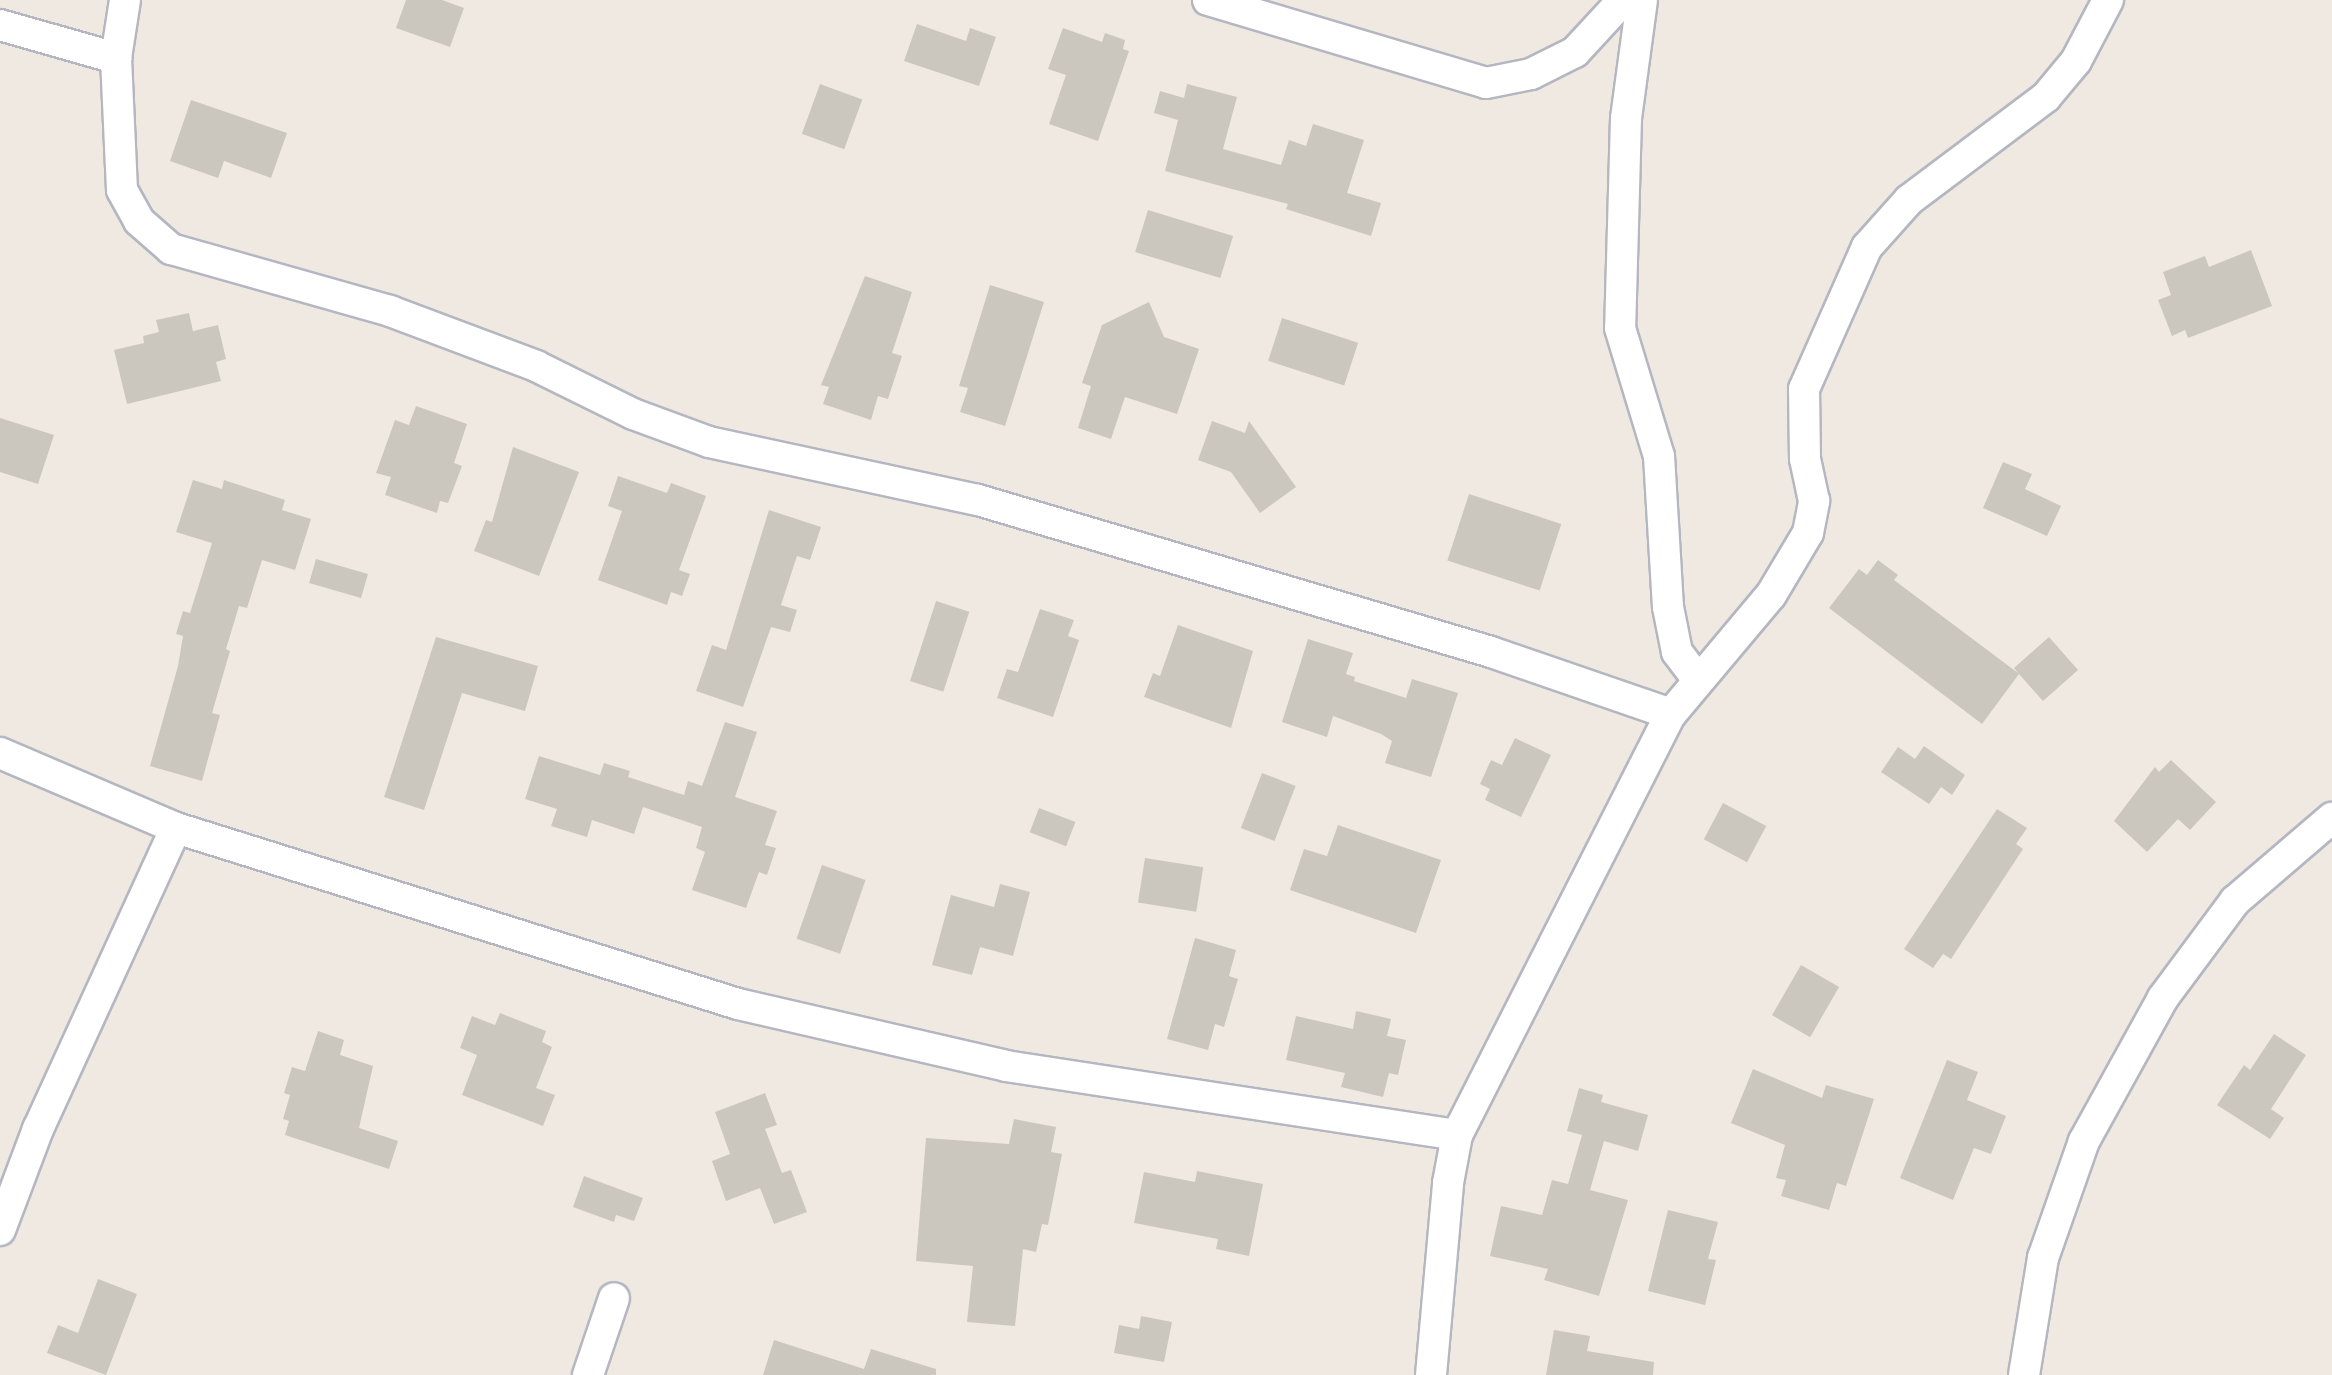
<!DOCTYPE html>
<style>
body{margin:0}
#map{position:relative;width:2332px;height:1375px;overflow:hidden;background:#efe9e1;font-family:"Roboto Condensed",sans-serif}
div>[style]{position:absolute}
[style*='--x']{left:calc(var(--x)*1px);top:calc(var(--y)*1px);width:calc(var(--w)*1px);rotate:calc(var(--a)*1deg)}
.building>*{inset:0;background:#cbc7bf;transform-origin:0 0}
.roads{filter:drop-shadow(2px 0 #b4b7c1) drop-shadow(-2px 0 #b4b7c1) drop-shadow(0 2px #b4b7c1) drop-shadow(0 -2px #b4b7c1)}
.minor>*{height:30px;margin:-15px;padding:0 15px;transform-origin:15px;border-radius:15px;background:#fff}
span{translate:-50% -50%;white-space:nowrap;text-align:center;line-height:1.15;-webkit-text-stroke:7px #fff;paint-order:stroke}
</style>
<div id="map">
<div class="building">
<div style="clip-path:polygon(406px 0,442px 0,464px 8px,450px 47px,396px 28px)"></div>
<div style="clip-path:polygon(917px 24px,966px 41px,970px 28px,996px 37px,979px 86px,904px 61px)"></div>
<div style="clip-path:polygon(1063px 28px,1102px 42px,1105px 33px,1125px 40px,1123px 49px,1129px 51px,1098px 141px,1049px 124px,1066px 75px,1048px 69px)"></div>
<div style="left:820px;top:84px;width:45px;height:53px;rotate:20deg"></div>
<div style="clip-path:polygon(1187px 84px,1237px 97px,1223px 149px,1281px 165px,1289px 140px,1306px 146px,1313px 124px,1364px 140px,1347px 193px,1381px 203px,1371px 236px,1286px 209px,1288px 204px,1165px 171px,1178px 120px,1154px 113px,1160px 91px,1184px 98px)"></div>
<div style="clip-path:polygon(191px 100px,287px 133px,271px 178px,224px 161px,218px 178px,170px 161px)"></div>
<div style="left:1148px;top:210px;width:89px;height:44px;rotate:17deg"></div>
<div style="clip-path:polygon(2251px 250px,2272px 306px,2188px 338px,2185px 330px,2172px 336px,2158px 300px,2171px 295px,2163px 272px,2205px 256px,2209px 267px)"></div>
<div style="clip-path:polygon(865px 276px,912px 292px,892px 353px,902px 356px,888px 399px,878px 396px,871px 420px,823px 404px,829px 387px,821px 385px)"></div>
<div style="clip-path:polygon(990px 285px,1044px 302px,1005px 426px,960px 412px,968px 388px,959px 386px)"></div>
<div style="clip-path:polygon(1149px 302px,1164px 337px,1199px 349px,1177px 414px,1125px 397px,1111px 439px,1078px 428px,1091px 386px,1082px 383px,1102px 325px)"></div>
<div style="clip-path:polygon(189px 313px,193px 331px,218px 325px,226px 359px,216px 362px,221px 381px,127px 404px,114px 350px,144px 343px,143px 336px,159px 332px,156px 320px)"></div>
<div style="left:1282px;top:318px;width:80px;height:45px;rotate:18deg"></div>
<div style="clip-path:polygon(416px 406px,467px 424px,454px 463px,462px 466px,448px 503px,440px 501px,437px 513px,385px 495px,391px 477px,376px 473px,395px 420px,409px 425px)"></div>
<div style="clip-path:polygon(0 418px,54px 435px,38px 484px,0 472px)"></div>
<div style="clip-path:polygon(1212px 421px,1245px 433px,1249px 421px,1296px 487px,1260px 513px,1231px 472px,1198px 460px)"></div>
<div style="clip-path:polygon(513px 447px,579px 472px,539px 576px,474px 551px,486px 520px,492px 522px)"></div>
<div style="clip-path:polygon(2003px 462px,2032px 474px,2025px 489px,2061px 506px,2047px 536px,1983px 508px)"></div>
<div style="clip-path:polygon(618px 476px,667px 493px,671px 483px,706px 496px,679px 570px,690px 574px,682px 596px,671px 592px,667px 605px,598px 580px,622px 511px,608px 506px)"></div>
<div style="clip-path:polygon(193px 480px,222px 489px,224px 480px,285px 500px,282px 510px,311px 519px,295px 570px,262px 560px,247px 608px,239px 606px,226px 649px,230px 651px,212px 713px,220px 715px,202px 781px,150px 766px,178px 666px,183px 636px,176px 634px,183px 611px,190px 613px,212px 543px,176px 532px)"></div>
<div style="left:1469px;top:494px;width:97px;height:70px;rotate:18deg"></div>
<div style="clip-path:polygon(769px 510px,821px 527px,810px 560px,797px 556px,781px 605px,797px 610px,790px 632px,771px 627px,743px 707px,696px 691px,712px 645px,726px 650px)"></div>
<div style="left:316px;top:559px;width:54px;height:25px;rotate:16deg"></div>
<div style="clip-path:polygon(1878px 560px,1898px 575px,1894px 580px,2018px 673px,2014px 668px,2049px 637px,2078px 670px,2043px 701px,2019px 674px,1982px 724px,1829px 608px,1859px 569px,1867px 575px)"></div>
<div style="left:936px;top:601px;width:35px;height:84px;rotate:18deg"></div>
<div style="clip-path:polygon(1040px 609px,1074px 620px,1068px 636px,1079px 640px,1053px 717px,997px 698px,1007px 669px,1018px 672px)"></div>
<div style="clip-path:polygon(1178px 625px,1253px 651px,1231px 728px,1144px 697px,1153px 673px,1160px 676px)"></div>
<div style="clip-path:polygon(436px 637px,538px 666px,525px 711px,462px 693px,424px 810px,384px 797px)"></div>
<div style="clip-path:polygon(1308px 639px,1353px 653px,1346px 674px,1355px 677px,1354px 681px,1406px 698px,1412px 679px,1458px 693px,1431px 777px,1385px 763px,1392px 741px,1381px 734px,1333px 716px,1327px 737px,1282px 722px)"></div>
<div style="clip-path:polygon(725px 722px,757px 732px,735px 797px,777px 811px,765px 845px,776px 848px,767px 875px,759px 872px,746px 908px,692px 890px,705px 852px,696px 848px,702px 827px,643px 807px,634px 834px,592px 820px,587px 837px,551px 826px,557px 809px,525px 799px,539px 756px,600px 775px,604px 763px,630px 771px,628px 777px,684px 795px,688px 781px,702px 786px)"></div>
<div style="clip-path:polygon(1515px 738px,1551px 755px,1521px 817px,1485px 800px,1490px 789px,1480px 784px,1491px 760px,1502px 765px)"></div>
<div style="clip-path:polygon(1924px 746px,1965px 775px,1952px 795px,1941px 787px,1929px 804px,1881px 772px,1898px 747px,1915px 759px)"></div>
<div style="clip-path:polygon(2171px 760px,2216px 802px,2190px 830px,2178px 819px,2147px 852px,2114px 821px,2155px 767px,2159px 772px)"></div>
<div style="left:1262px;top:773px;width:36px;height:59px;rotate:21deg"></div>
<div style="left:1723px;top:803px;width:49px;height:41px;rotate:28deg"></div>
<div style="left:1039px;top:808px;width:39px;height:26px;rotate:21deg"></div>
<div style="clip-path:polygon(1997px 809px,2027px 828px,2016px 844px,2023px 849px,1951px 959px,1943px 954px,1933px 968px,1904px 949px)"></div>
<div style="clip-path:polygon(1338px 825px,1441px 860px,1416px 933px,1290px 890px,1304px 849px,1327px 856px)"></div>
<div style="left:1145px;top:858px;width:59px;height:45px;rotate:9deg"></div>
<div style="left:822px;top:865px;width:46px;height:78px;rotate:19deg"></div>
<div style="clip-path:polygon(1000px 884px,1030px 892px,1013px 956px,980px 947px,972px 975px,932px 965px,951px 895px,994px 907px)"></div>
<div style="clip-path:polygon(1195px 938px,1236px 950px,1229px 976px,1238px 979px,1224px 1027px,1215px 1024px,1208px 1050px,1167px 1039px)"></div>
<div style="left:1801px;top:965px;width:44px;height:58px;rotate:30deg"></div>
<div style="clip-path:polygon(1356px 1011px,1391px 1019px,1387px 1036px,1406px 1040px,1398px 1075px,1389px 1073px,1383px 1097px,1341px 1087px,1345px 1073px,1286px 1060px,1296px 1016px,1353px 1029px)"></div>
<div style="clip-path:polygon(500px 1013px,546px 1031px,542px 1042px,552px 1047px,536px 1088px,555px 1095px,543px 1126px,462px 1095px,477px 1055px,460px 1048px,472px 1016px,495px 1025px)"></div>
<div style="clip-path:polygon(318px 1031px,344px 1040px,340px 1055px,373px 1066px,359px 1128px,398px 1141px,389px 1169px,285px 1135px,289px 1121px,283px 1119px,290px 1095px,284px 1093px,292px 1067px,305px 1071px)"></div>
<div style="clip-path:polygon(2274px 1034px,2306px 1055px,2271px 1109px,2284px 1118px,2270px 1139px,2217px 1105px,2244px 1065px,2250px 1070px)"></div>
<div style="clip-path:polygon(1947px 1060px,1978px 1072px,1967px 1100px,2006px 1116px,1991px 1154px,1974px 1148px,1953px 1200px,1900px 1178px)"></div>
<div style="clip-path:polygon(1753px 1069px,1822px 1098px,1826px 1085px,1874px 1099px,1846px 1186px,1837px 1183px,1829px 1210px,1781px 1196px,1786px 1180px,1776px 1178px,1785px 1145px,1731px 1123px)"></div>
<div style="clip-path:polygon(1579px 1088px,1603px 1095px,1601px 1102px,1648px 1115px,1638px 1151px,1604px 1141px,1590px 1190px,1628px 1200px,1599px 1296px,1544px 1280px,1548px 1269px,1490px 1256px,1501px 1206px,1542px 1215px,1552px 1180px,1568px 1184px,1582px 1135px,1567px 1131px)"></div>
<div style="clip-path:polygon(765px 1093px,777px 1125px,765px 1129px,782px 1173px,791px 1170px,807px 1212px,774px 1224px,760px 1188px,726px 1201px,712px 1161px,730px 1154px,715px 1112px)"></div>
<div style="clip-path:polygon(1014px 1119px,1056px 1127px,1051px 1152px,1062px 1154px,1048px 1225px,1042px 1224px,1036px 1252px,1023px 1249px,1015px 1326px,967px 1322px,973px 1266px,916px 1261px,926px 1138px,1009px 1144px)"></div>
<div style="clip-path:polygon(1197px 1171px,1263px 1184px,1249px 1256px,1216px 1249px,1218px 1239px,1134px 1223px,1144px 1172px,1195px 1182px)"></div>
<div style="clip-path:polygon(584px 1176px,643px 1198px,634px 1221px,616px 1215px,614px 1222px,573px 1207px)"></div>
<div style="clip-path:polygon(1668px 1210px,1718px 1222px,1708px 1259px,1716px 1260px,1705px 1305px,1648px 1291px)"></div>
<div style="clip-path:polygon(98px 1279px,137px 1294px,106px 1375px,47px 1353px,58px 1325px,78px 1333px)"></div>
<div style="clip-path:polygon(1141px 1316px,1172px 1322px,1164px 1362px,1114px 1353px,1119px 1325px,1139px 1329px)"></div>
<div style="clip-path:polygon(1554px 1330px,1590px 1336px,1587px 1351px,1654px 1362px,1653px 1375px,1546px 1375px)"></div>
<div style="clip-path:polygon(774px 1340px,864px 1369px,871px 1349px,936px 1369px,936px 1375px,763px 1375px)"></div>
</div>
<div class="roads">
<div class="minor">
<div style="--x:125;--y:0;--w:59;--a:98.8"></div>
<div style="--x:116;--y:58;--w:132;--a:87.4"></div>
<div style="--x:122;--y:190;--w:35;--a:61"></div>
<div style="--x:139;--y:221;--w:43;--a:41.2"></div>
<div style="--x:171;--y:249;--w:228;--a:15.8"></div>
<div style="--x:390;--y:311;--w:156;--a:20.6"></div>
<div style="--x:536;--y:366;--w:108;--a:26.3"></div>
<div style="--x:633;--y:414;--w:81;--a:20.2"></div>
<div style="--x:709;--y:442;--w:275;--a:12.2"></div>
<div style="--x:978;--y:500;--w:535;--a:16.5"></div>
<div style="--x:1491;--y:652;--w:190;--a:19"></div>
<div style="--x:1208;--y:0;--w:290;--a:16.6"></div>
<div style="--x:1486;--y:83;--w:46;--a:-11.3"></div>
<div style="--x:1531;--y:74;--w:49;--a:-26.6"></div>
<div style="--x:1575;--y:52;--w:71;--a:-47.3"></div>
<div style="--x:1642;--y:0;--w:119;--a:97.7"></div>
<div style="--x:1626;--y:118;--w:210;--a:91.6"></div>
<div style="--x:1620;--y:328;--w:134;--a:73.1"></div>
<div style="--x:1659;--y:456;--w:151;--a:86.6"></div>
<div style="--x:1668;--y:607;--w:46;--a:78.7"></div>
<div style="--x:1677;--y:652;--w:34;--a:53"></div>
<div style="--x:0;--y:25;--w:121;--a:15.9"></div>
<div style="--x:0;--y:753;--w:191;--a:23.1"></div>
<div style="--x:176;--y:828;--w:589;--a:17.39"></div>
<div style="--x:738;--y:1004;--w:275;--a:13"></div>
<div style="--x:1006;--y:1066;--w:456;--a:8.7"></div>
<div style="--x:0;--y:1230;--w:108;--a:-69.4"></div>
<div style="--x:38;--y:1129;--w:331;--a:-65.4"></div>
<div style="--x:588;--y:1375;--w:81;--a:-71.3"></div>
<div style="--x:1431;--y:1375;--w:193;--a:-84.9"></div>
<div style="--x:1448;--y:1183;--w:49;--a:-79.4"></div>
<div style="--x:1457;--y:1135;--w:472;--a:-63.1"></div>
<div style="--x:1671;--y:714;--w:155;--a:-50"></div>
<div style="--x:1771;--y:595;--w:72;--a:-59.2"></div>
<div style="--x:1808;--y:533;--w:33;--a:-79"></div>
<div style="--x:1814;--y:501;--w:43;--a:-102.1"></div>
<div style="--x:1805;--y:459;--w:70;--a:-90.8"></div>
<div style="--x:1804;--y:389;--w:155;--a:-66.1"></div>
<div style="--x:1867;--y:247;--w:63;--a:-48.2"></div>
<div style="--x:1909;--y:200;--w:171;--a:-36.9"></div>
<div style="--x:2046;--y:97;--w:47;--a:-50.2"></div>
<div style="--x:2076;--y:61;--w:69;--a:-62.3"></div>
<div style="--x:2024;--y:1375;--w:119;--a:-80.8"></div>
<div style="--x:2043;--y:1258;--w:124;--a:-70.7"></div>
<div style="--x:2084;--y:1141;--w:163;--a:-61.1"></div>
<div style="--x:2163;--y:998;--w:121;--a:-53.4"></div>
<div style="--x:2235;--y:901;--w:128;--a:-40.6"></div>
</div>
</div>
</div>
